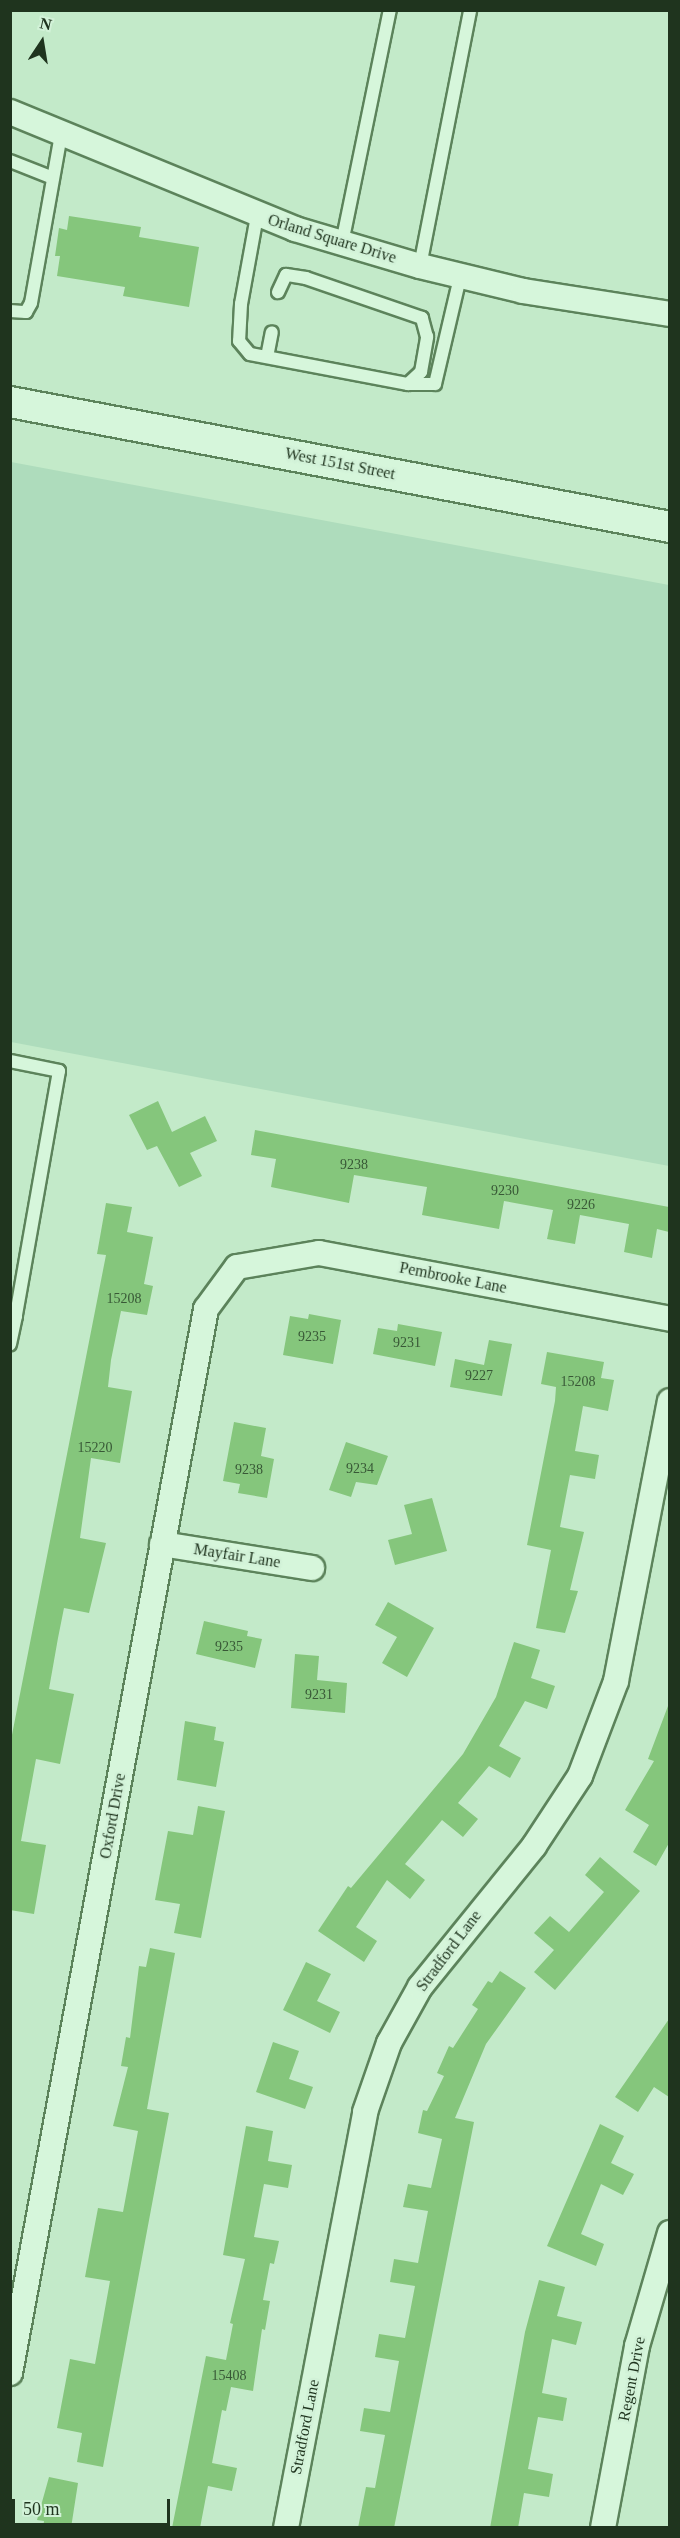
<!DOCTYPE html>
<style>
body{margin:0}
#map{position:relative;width:680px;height:2538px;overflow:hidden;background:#c3eac9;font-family:Georgia,serif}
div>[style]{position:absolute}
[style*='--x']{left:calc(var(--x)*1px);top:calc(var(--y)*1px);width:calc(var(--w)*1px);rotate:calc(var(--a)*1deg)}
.farmland>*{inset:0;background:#aedcbc}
.building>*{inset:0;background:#85c67c}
.roads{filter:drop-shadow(2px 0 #5c835b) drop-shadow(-2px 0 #5c835b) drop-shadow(0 2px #5c835b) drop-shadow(0 -2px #5c835b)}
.service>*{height:12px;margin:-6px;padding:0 6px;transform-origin:6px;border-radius:6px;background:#d6f6db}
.minor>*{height:24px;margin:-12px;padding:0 12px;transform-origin:12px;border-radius:12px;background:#d6f6db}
.tertiary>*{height:30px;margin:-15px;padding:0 15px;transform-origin:15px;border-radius:15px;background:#d6f6db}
span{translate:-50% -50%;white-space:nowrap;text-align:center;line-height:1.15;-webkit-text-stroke:5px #d2f2d8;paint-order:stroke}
.number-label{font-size:14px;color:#385836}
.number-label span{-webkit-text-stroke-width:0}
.street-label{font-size:16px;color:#1f341e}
.frame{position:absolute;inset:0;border:12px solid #1f341e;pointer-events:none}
.north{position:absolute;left:12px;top:12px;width:60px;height:60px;-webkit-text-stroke:4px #d2f2d8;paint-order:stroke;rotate:12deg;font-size:16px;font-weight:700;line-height:24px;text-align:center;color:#1f341e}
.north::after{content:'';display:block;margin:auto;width:21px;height:27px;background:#1f341e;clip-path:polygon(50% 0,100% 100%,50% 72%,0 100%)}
.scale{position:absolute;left:12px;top:2499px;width:158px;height:27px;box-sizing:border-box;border:3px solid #1f341e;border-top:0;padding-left:8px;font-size:18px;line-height:21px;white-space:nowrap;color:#1f341e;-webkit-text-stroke:4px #d2f2d8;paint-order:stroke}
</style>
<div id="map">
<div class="farmland">
<div style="clip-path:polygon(11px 462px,669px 585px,669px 1166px,11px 1042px)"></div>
</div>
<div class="building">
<div style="clip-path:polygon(69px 216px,141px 227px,139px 237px,199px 247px,189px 307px,123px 296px,125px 287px,57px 276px,60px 256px,55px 256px,59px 228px,67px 230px)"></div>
<div style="clip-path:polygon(158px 1101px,172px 1132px,205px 1116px,217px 1141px,190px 1153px,202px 1176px,179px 1187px,157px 1146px,147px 1150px,129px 1115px)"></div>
<div style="clip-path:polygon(255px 1130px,669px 1207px,669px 1232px,657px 1229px,652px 1258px,624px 1252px,629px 1224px,580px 1215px,575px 1244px,547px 1239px,553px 1210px,504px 1201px,499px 1229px,422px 1215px,427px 1187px,354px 1175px,349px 1203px,271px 1187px,276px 1159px,251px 1155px)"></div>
<div style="clip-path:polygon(106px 1203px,132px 1207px,127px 1232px,153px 1237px,144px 1284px,153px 1286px,147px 1315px,121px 1311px,111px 1360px,108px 1387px,132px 1391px,120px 1463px,91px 1458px,80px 1538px,106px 1543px,89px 1613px,64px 1608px,58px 1638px,49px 1689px,74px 1694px,60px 1764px,36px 1759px,21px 1841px,46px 1845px,34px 1914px,10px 1910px,10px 1745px,106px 1255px,97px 1254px)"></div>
<div style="clip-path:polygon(309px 1314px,341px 1320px,333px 1364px,283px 1355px,290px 1316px,308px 1319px)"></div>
<div style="clip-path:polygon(398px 1324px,442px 1332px,435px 1366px,373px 1354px,378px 1328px,397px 1331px)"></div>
<div style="clip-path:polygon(489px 1340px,512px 1344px,502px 1396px,450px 1387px,455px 1359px,484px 1365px)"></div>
<div style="clip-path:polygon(547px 1352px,604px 1362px,601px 1378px,614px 1380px,608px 1411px,583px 1406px,575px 1451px,599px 1455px,595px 1479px,570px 1475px,560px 1527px,584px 1532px,570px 1590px,578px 1591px,565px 1633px,536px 1628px,551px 1550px,527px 1545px,555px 1401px,556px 1387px,541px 1384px)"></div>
<div style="clip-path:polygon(234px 1422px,266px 1428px,261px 1456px,274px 1459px,267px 1498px,238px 1493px,240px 1484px,223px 1481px)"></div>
<div style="clip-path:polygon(346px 1442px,388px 1456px,377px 1485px,356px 1482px,351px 1497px,329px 1490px)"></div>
<div style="clip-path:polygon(432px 1498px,447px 1551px,395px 1565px,388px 1540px,412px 1534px,404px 1505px)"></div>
<div style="clip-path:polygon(388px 1602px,434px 1628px,407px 1677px,382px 1663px,397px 1637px,375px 1625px)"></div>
<div style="clip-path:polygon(204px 1621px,248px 1631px,247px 1636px,262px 1639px,255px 1668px,196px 1654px)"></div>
<div style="clip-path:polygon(514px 1642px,540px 1650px,531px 1678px,555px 1686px,547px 1709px,525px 1701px,499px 1746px,521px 1758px,510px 1778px,489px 1766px,458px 1803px,478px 1819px,463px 1837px,442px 1820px,405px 1864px,425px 1880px,410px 1899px,387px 1880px,356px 1927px,377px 1941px,364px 1962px,318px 1931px,348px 1886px,351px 1888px,463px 1754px,496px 1697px)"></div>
<div style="clip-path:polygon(295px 1654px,319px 1656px,317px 1680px,347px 1683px,345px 1713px,291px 1708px)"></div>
<div style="clip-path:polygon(668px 1706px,669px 1843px,656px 1866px,633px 1852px,649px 1825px,625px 1810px,654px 1761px,648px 1759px)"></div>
<div style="clip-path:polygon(185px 1721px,216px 1727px,214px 1740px,224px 1742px,216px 1787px,177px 1780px)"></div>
<div style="clip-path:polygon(198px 1806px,225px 1811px,201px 1938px,174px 1933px,180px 1904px,155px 1900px,168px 1831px,193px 1835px)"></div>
<div style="clip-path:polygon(600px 1857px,640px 1891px,555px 1990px,534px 1972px,554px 1950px,534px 1933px,550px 1916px,569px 1932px,604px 1892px,585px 1875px)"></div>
<div style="clip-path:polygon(150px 1948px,175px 1953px,147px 2109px,169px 2113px,103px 2467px,77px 2462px,82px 2433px,57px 2428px,70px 2359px,95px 2364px,110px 2281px,85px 2277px,98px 2208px,123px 2212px,138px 2131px,113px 2126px,128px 2067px,121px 2066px,126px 2037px,130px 2038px,139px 1966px,146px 1967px)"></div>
<div style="clip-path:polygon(306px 1962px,331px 1974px,317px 2001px,340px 2012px,330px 2033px,283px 2010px)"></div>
<div style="clip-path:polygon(500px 1971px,526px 1988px,486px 2044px,455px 2118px,474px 2122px,394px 2528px,358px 2528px,366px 2487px,375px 2488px,385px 2435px,360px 2431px,364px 2408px,390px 2412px,399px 2361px,375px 2357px,379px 2334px,405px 2338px,415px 2286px,390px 2282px,394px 2259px,418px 2263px,428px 2211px,403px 2207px,408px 2184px,431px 2188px,442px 2139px,418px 2133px,423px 2110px,427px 2111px,444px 2076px,437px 2073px,449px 2046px,453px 2048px,478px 2009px,472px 2005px,488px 1981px,492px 1983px)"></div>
<div style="clip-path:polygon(669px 2019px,669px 2097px,654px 2087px,638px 2112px,615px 2097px)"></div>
<div style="clip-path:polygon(273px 2042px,299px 2051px,289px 2079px,313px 2087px,305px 2109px,256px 2092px)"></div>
<div style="clip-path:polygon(600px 2124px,624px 2136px,611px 2163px,634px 2174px,623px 2195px,601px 2184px,581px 2234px,604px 2244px,596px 2266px,547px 2246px)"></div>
<div style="clip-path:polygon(246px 2126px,273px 2131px,268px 2161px,292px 2165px,288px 2188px,264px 2184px,254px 2237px,279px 2241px,274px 2264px,270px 2263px,263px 2300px,270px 2301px,265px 2330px,262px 2329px,253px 2391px,231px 2387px,226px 2411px,222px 2410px,212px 2463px,237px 2468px,232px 2491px,208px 2486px,200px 2528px,172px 2528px,206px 2356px,226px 2360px,233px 2324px,230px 2323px,245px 2259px,223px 2255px)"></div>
<div style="clip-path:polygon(539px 2280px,565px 2287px,557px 2316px,582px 2322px,576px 2345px,552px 2339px,542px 2393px,567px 2398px,563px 2421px,538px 2417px,528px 2469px,553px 2474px,549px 2497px,524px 2493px,518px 2528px,490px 2528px,525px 2332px)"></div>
<div style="clip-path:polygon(49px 2477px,78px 2483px,71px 2528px,43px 2528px,44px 2521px,37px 2520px)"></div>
</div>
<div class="roads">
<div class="service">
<div style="--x:10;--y:161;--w:46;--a:21.6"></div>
<div style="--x:257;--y:216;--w:89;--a:100.3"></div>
<div style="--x:241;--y:304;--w:37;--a:93"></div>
<div style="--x:239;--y:341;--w:17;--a:50"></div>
<div style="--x:250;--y:354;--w:161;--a:10.8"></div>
<div style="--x:408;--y:384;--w:18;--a:-43"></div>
<div style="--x:421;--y:372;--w:36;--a:-80"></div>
<div style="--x:427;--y:337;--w:20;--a:-105"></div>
<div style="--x:422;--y:318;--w:123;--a:-161"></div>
<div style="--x:306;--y:278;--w:20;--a:-171"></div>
<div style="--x:286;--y:275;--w:19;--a:115"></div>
<div style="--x:342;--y:243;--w:238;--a:-78.4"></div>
<div style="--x:420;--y:266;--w:261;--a:-78.9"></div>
<div style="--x:10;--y:311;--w:16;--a:4"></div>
<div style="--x:26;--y:312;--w:10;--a:-61"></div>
<div style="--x:31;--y:303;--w:171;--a:-79.9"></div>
<div style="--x:267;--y:357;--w:25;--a:-79"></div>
<div style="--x:408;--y:384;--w:27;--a:0"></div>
<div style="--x:435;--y:384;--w:110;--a:-76.8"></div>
<div style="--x:10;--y:1061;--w:50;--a:11.5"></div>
<div style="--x:59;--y:1071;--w:249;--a:100"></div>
<div style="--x:10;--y:1315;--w:6;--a:9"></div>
<div style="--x:16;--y:1316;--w:29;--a:102"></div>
</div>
<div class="minor">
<div style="--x:10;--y:112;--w:308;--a:22.3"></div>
<div style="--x:295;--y:229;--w:130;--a:16.5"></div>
<div style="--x:420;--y:266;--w:106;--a:13.6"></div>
<div style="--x:523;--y:291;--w:149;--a:8.9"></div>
<div style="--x:162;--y:1544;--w:152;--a:9.1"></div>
<div style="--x:10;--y:2373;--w:1082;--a:-79.56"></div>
<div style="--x:206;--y:1309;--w:52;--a:-53.6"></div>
<div style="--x:237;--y:1267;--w:83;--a:-9.7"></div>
<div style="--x:319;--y:1253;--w:357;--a:10.6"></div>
<div style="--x:286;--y:2528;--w:423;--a:-79.2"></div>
<div style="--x:365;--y:2112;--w:73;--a:-70.8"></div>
<div style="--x:389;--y:2043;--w:64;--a:-61"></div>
<div style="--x:420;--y:1987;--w:181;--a:-51"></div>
<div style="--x:534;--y:1846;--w:84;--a:-56.7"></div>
<div style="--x:580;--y:1776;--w:102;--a:-69.2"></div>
<div style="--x:616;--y:1681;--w:285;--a:-79.1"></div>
<div style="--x:603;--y:2528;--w:185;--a:-79.4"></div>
<div style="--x:637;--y:2346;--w:118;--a:-73.7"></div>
</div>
<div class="tertiary">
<div style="--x:10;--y:402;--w:672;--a:10.72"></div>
</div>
</div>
<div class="number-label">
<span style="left:354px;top:1165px">9238</span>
<span style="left:505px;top:1191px">9230</span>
<span style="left:581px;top:1205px">9226</span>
<span style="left:124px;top:1299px">15208</span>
<span style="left:312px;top:1337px">9235</span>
<span style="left:407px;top:1343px">9231</span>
<span style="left:479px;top:1376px">9227</span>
<span style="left:578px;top:1382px">15208</span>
<span style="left:95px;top:1448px">15220</span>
<span style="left:360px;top:1469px">9234</span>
<span style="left:249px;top:1470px">9238</span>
<span style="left:229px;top:1647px">9235</span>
<span style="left:319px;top:1695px">9231</span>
<span style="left:229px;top:2376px">15408</span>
</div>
<div class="street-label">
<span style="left:332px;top:239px;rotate:17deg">Orland Square Drive</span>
<span style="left:340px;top:464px;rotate:11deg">West 151st Street</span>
<span style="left:453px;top:1278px;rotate:11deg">Pembrooke Lane</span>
<span style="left:237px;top:1556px;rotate:9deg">Mayfair Lane</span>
<span style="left:113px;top:1816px;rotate:-80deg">Oxford Drive</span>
<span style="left:449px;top:1951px;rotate:-53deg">Stradford Lane</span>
<span style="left:632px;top:2379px;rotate:-79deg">Regent Drive</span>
<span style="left:305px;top:2427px;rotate:-79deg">Stradford Lane</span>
</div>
<div class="frame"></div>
<div class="north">N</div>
<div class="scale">50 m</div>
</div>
